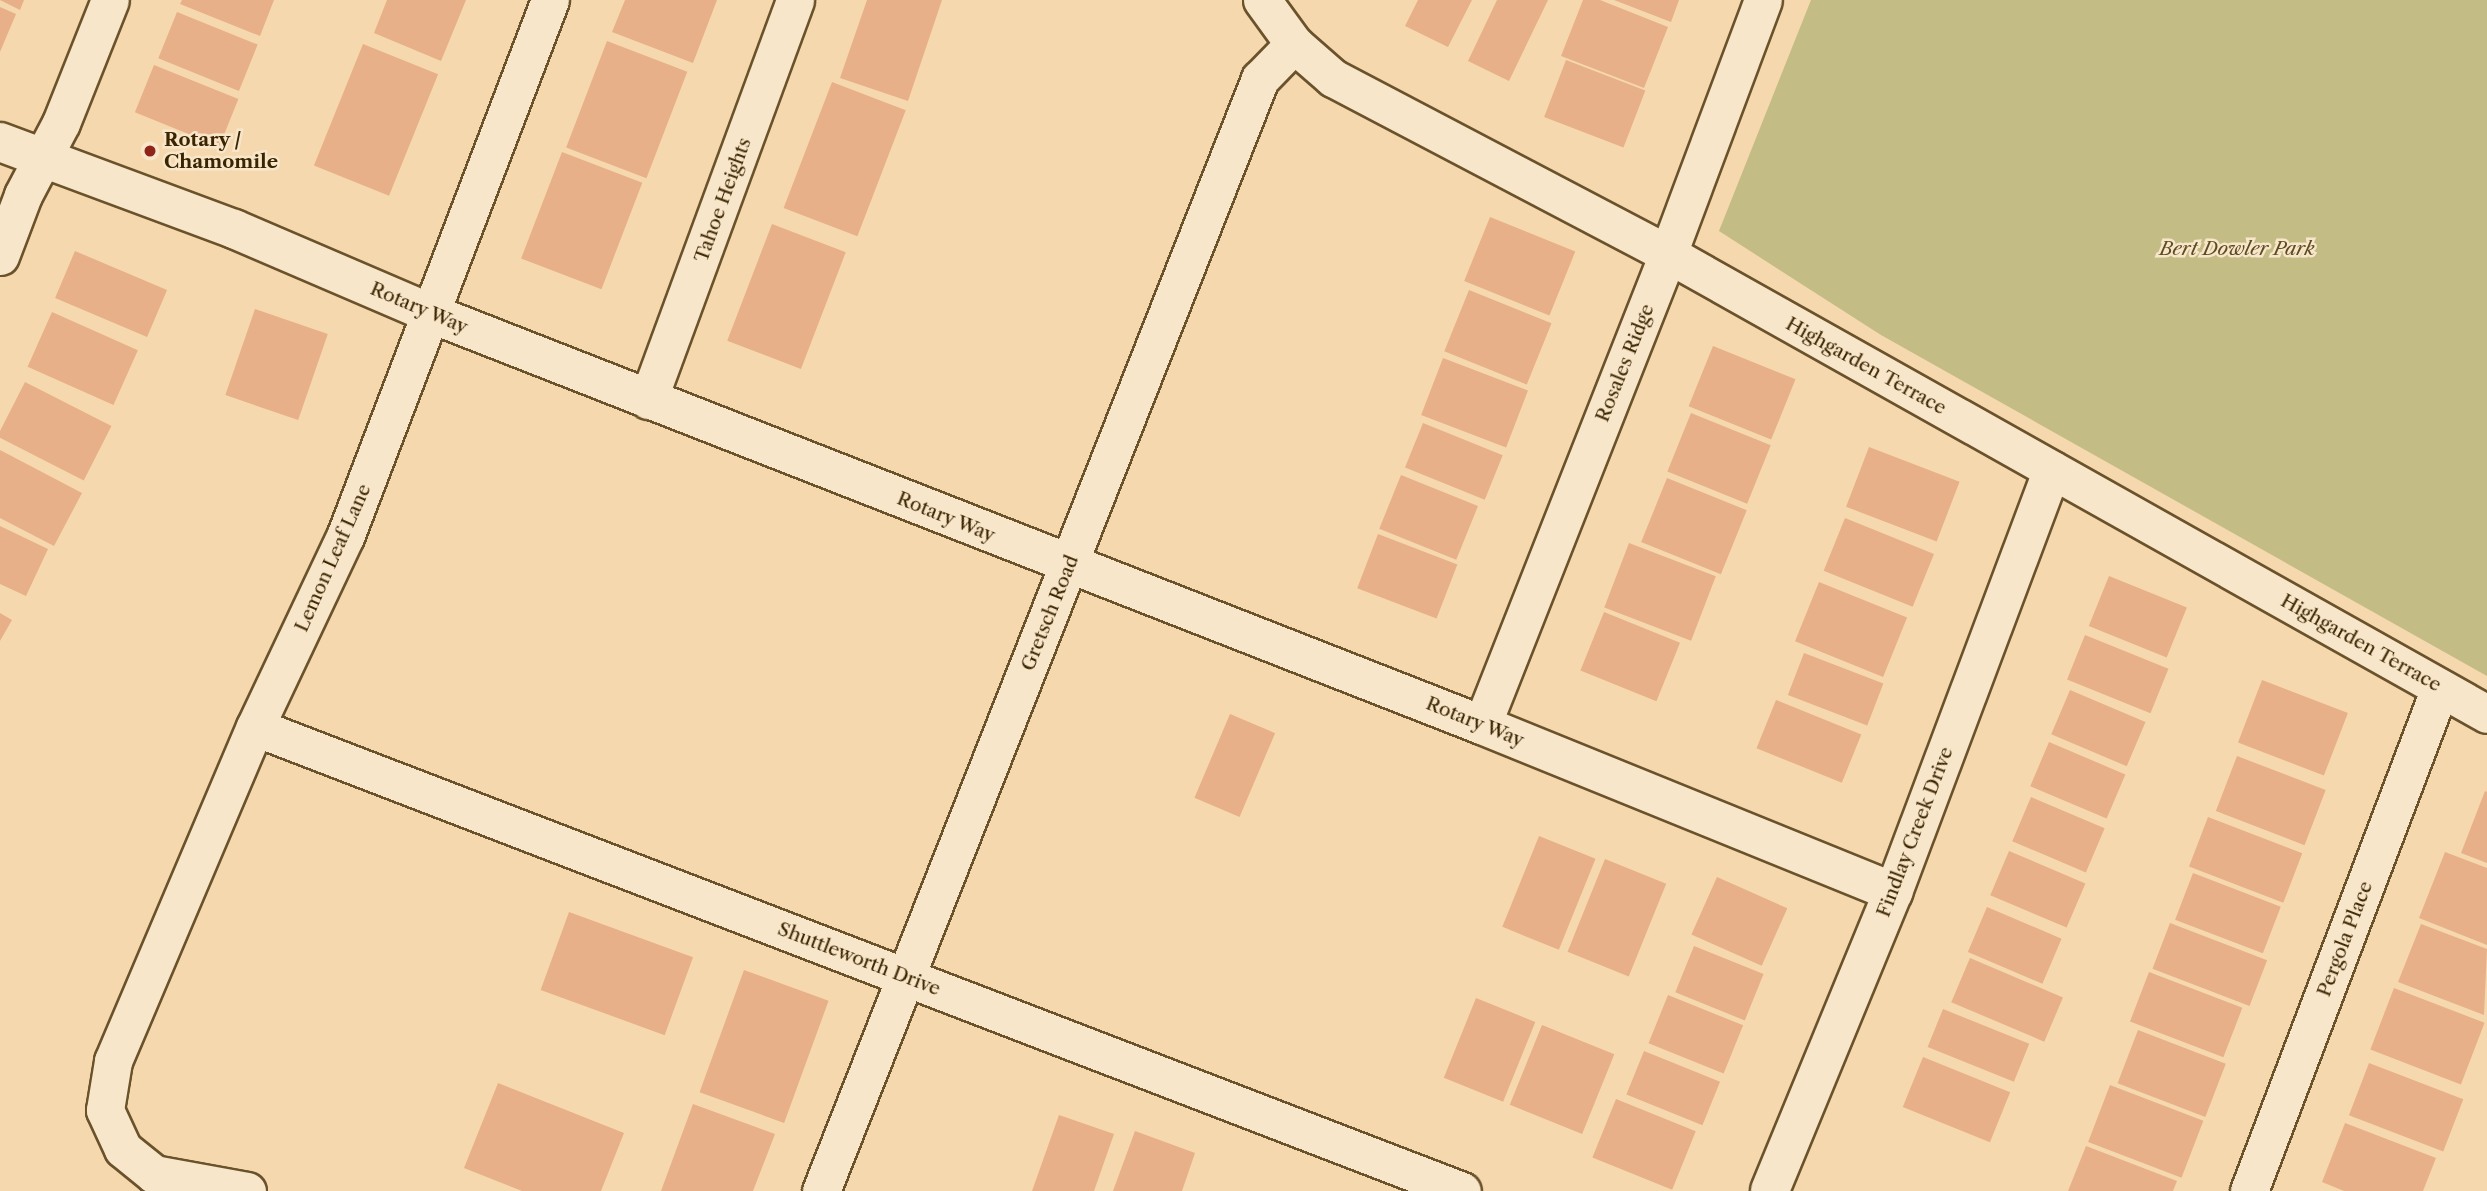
<!DOCTYPE html>
<style>
body{margin:0}
#map{position:relative;width:2487px;height:1191px;overflow:hidden;background:#f5d8ad;font-family:"Libre Caslon Text",serif}
div>[style]{position:absolute}
[style*='--x']{left:calc(var(--x)*1px);top:calc(var(--y)*1px);width:calc(var(--w)*1px);rotate:calc(var(--a)*1deg)}
.green>*{inset:0;background:#c3bc85}
.building>*{inset:0;background:#e8b088;transform-origin:0 0}
.roads{filter:drop-shadow(2px 0 #6a522b) drop-shadow(-2px 0 #6a522b) drop-shadow(0 2px #6a522b) drop-shadow(0 -2px #6a522b)}
.street>*{height:37px;margin:-18.5px;padding:0 18.5px;transform-origin:18.5px;border-radius:18.5px;background:#f8e6ca}
.secondary>*{height:38px;margin:-19px;padding:0 19px;transform-origin:19px;border-radius:19px;background:#f8e6ca}
.dots>*{width:19px;height:19px;translate:-50% -50%;box-sizing:border-box;border:4px solid #f8e6ca;border-radius:50%}
span{translate:-50% -50%;white-space:nowrap;text-align:center;line-height:1.15;-webkit-text-stroke:5px #f8e6ca;paint-order:stroke}
.poi-label{font-size:19px;color:#3b2500;font-weight:700}
.left{translate:0 -50%;text-align:left}
.street-label{font-size:19px;color:#3b2500}
.park-label{font-size:19px;color:#5d4b21;font-style:italic}
</style>
<div id="map">
<div class="green">
<div style="clip-path:polygon(1811px 0,2487px 0,2487px 676px,1881px 335px,1719px 231px)"></div>
</div>
<div class="building">
<div style="clip-path:polygon(0 0,24px 0,20px 10px)"></div>
<div style="clip-path:polygon(182px 0,274px 0,260px 36px,180px 4px)"></div>
<div style="clip-path:polygon(387px 0,466px 0,441px 61px,374px 33px)"></div>
<div style="clip-path:polygon(625px 0,717px 0,693px 63px,612px 32px)"></div>
<div style="clip-path:polygon(867px 0,942px 0,908px 101px,840px 78px)"></div>
<div style="clip-path:polygon(1418px 0,1472px 0,1448px 47px,1405px 26px)"></div>
<div style="clip-path:polygon(1497px 0,1548px 0,1509px 81px,1468px 61px)"></div>
<div style="clip-path:polygon(1583px 0,1600px 0,1668px 27px,1644px 88px,1561px 56px)"></div>
<div style="clip-path:polygon(1614px 0,1679px 0,1671px 22px)"></div>
<div style="clip-path:polygon(0 7px,16px 14px,0 52px)"></div>
<div style="left:177px;top:12px;width:87px;height:50px;rotate:22deg"></div>
<div style="left:607px;top:41px;width:86px;height:114px;rotate:21deg"></div>
<div style="left:363px;top:44px;width:81px;height:131px;rotate:22deg"></div>
<div style="left:1566px;top:60px;width:85px;height:61px;rotate:21deg"></div>
<div style="left:154px;top:65px;width:91px;height:51px;rotate:22deg"></div>
<div style="left:832px;top:82px;width:79px;height:135px;rotate:21deg"></div>
<div style="left:562px;top:152px;width:86px;height:114px;rotate:21deg"></div>
<div style="left:1490px;top:217px;width:92px;height:69px;rotate:22deg"></div>
<div style="left:772px;top:224px;width:79px;height:125px;rotate:21deg"></div>
<div style="left:75px;top:251px;width:100px;height:51px;rotate:23deg"></div>
<div style="left:1469px;top:290px;width:89px;height:66px;rotate:22deg"></div>
<div style="left:255px;top:309px;width:77px;height:91px;rotate:19deg"></div>
<div style="left:52px;top:312px;width:94px;height:60px;rotate:24deg"></div>
<div style="left:1713px;top:346px;width:89px;height:65px;rotate:22deg"></div>
<div style="left:1443px;top:358px;width:91px;height:61px;rotate:21deg"></div>
<div style="left:25px;top:382px;width:97px;height:61px;rotate:27deg"></div>
<div style="left:1691px;top:413px;width:86px;height:63px;rotate:22deg"></div>
<div style="left:1423px;top:423px;width:86px;height:48px;rotate:22deg"></div>
<div style="left:1869px;top:447px;width:97px;height:64px;rotate:21deg"></div>
<div style="clip-path:polygon(0 450px,82px 493px,54px 546px,0 518px)"></div>
<div style="left:1401px;top:475px;width:83px;height:58px;rotate:22deg"></div>
<div style="left:1667px;top:478px;width:86px;height:69px;rotate:22deg"></div>
<div style="left:1845px;top:518px;width:96px;height:57px;rotate:22deg"></div>
<div style="clip-path:polygon(0 526px,48px 549px,26px 596px,0 584px)"></div>
<div style="left:1378px;top:534px;width:85px;height:58px;rotate:21deg"></div>
<div style="left:1629px;top:543px;width:93px;height:69px;rotate:21deg"></div>
<div style="left:2109px;top:576px;width:84px;height:54px;rotate:22deg"></div>
<div style="left:1819px;top:582px;width:95px;height:64px;rotate:22deg"></div>
<div style="left:1604px;top:612px;width:82px;height:63px;rotate:22deg"></div>
<div style="clip-path:polygon(0 613px,12px 620px,0 641px)"></div>
<div style="left:2085px;top:635px;width:90px;height:48px;rotate:22deg"></div>
<div style="left:1804px;top:653px;width:85px;height:45px;rotate:21deg"></div>
<div style="left:2262px;top:680px;width:92px;height:67px;rotate:21deg"></div>
<div style="left:2070px;top:690px;width:82px;height:48px;rotate:23deg"></div>
<div style="left:1776px;top:700px;width:92px;height:52px;rotate:22deg"></div>
<div style="left:1230px;top:714px;width:49px;height:91px;rotate:23deg"></div>
<div style="left:2049px;top:742px;width:83px;height:48px;rotate:23deg"></div>
<div style="left:2237px;top:756px;width:95px;height:59px;rotate:21deg"></div>
<div style="clip-path:polygon(2485px 791px,2487px 792px,2487px 863px,2461px 853px)"></div>
<div style="left:2031px;top:797px;width:80px;height:48px;rotate:23deg"></div>
<div style="left:2208px;top:817px;width:101px;height:53px;rotate:21deg"></div>
<div style="left:1539px;top:836px;width:61px;height:98px;rotate:22deg"></div>
<div style="left:2009px;top:851px;width:83px;height:48px;rotate:23deg"></div>
<div style="clip-path:polygon(2445px 852px,2487px 868px,2487px 945px,2419px 918px)"></div>
<div style="left:1605px;top:859px;width:66px;height:100px;rotate:22deg"></div>
<div style="left:2193px;top:873px;width:94px;height:50px;rotate:21deg"></div>
<div style="left:1717px;top:877px;width:77px;height:63px;rotate:24deg"></div>
<div style="left:1987px;top:907px;width:81px;height:49px;rotate:23deg"></div>
<div style="left:569px;top:912px;width:132px;height:83px;rotate:20deg"></div>
<div style="left:2170px;top:923px;width:104px;height:49px;rotate:21deg"></div>
<div style="clip-path:polygon(2421px 924px,2487px 949px,2484px 1015px,2398px 982px)"></div>
<div style="left:1694px;top:946px;width:75px;height:50px;rotate:22deg"></div>
<div style="left:1970px;top:958px;width:101px;height:48px;rotate:23deg"></div>
<div style="left:744px;top:970px;width:90px;height:130px;rotate:20deg"></div>
<div style="left:2149px;top:972px;width:100px;height:53px;rotate:21deg"></div>
<div style="left:2394px;top:988px;width:97px;height:66px;rotate:21deg"></div>
<div style="left:1668px;top:995px;width:81px;height:52px;rotate:22deg"></div>
<div style="left:1476px;top:998px;width:64px;height:86px;rotate:22deg"></div>
<div style="left:1943px;top:1009px;width:93px;height:41px;rotate:22deg"></div>
<div style="left:1542px;top:1025px;width:78px;height:86px;rotate:22deg"></div>
<div style="left:2138px;top:1030px;width:94px;height:57px;rotate:21deg"></div>
<div style="left:1644px;top:1051px;width:82px;height:47px;rotate:22deg"></div>
<div style="left:1923px;top:1057px;width:94px;height:54px;rotate:22deg"></div>
<div style="left:2369px;top:1063px;width:101px;height:56px;rotate:21deg"></div>
<div style="clip-path:polygon(498px 1083px,624px 1133px,601px 1191px,522px 1191px,464px 1168px)"></div>
<div style="left:2110px;top:1085px;width:100px;height:61px;rotate:21deg"></div>
<div style="left:1616px;top:1099px;width:86px;height:63px;rotate:22deg"></div>
<div style="clip-path:polygon(693px 1104px,775px 1134px,753px 1191px,661px 1191px)"></div>
<div style="clip-path:polygon(1059px 1115px,1114px 1134px,1094px 1191px,1032px 1191px)"></div>
<div style="clip-path:polygon(2345px 1123px,2436px 1158px,2423px 1191px,2344px 1191px,2322px 1182px)"></div>
<div style="clip-path:polygon(1135px 1131px,1195px 1153px,1182px 1191px,1113px 1191px)"></div>
<div style="clip-path:polygon(2086px 1146px,2177px 1181px,2173px 1191px,2068px 1191px)"></div>
</div>
<div class="roads">
<div class="street">
<div style="--x:1262;--y:0;--w:54;--a:54"></div>
<div style="--x:1294;--y:44;--w:52;--a:41.1"></div>
<div style="--x:1333;--y:78;--w:378;--a:27.7"></div>
<div style="--x:1668;--y:254;--w:939;--a:29.32"></div>
<div style="--x:0;--y:256;--w:65;--a:-69.3"></div>
<div style="--x:23;--y:195;--w:81;--a:-62.2"></div>
<div style="--x:61;--y:123;--w:132;--a:-68.3"></div>
<div style="--x:648;--y:400;--w:426;--a:-69.8"></div>
<div style="--x:1482;--y:725;--w:506;--a:-68.45"></div>
<div style="--x:1668;--y:254;--w:271;--a:-69.5"></div>
<div style="--x:255;--y:727;--w:1293;--a:21.03"></div>
<div style="--x:1893;--y:892;--w:451;--a:-69.4"></div>
<div style="--x:247;--y:1191;--w:95;--a:-169.6"></div>
<div style="--x:154;--y:1174;--w:40;--a:-141"></div>
<div style="--x:123;--y:1149;--w:43;--a:-114.8"></div>
<div style="--x:105;--y:1110;--w:50;--a:-80.7"></div>
<div style="--x:113;--y:1061;--w:363;--a:-67"></div>
<div style="--x:255;--y:727;--w:210;--a:-64.7"></div>
<div style="--x:345;--y:537;--w:575;--a:-69.11"></div>
<div style="--x:821;--y:1191;--w:1196;--a:-68.46"></div>
<div style="--x:1260;--y:79;--w:49;--a:-45.8"></div>
<div style="--x:2249;--y:1191;--w:538;--a:-69.21"></div>
</div>
<div class="secondary">
<div style="--x:0;--y:142;--w:250;--a:20.4"></div>
<div style="--x:234;--y:229;--w:215;--a:23.2"></div>
<div style="--x:432;--y:314;--w:1128;--a:21.38"></div>
<div style="--x:1482;--y:725;--w:444;--a:22.1"></div>
<div style="--x:1893;--y:892;--w:323;--a:112.4"></div>
</div>
</div>
<div class="dots">
<div style="left:150px;top:151px;background:#8f2418"></div>
</div>
<div class="poi-label">
<span class="left" style="left:164px;top:151px">Rotary /<br>Chamomile</span>
</div>
<div class="street-label">
<span style="left:723px;top:200px;rotate:-70deg">Tahoe Heights</span>
<span style="left:419px;top:308px;rotate:23deg">Rotary Way</span>
<span style="left:1625px;top:363px;rotate:-68deg">Rosales Ridge</span>
<span style="left:1866px;top:366px;rotate:29deg">Highgarden Terrace</span>
<span style="left:946px;top:517px;rotate:22deg">Rotary Way</span>
<span style="left:333px;top:558px;rotate:-66deg">Lemon Leaf Lane</span>
<span style="left:1050px;top:613px;rotate:-68deg">Gretsch Road</span>
<span style="left:2361px;top:643px;rotate:29deg">Highgarden Terrace</span>
<span style="left:1475px;top:722px;rotate:22deg">Rotary Way</span>
<span style="left:1915px;top:832px;rotate:-69deg">Findlay Creek Drive</span>
<span style="left:2345px;top:939px;rotate:-69deg">Pergola Place</span>
<span style="left:859px;top:959px;rotate:21deg">Shuttleworth Drive</span>
</div>
<div class="park-label">
<span style="left:2237px;top:249px">Bert Dowler Park</span>
</div>
</div>
